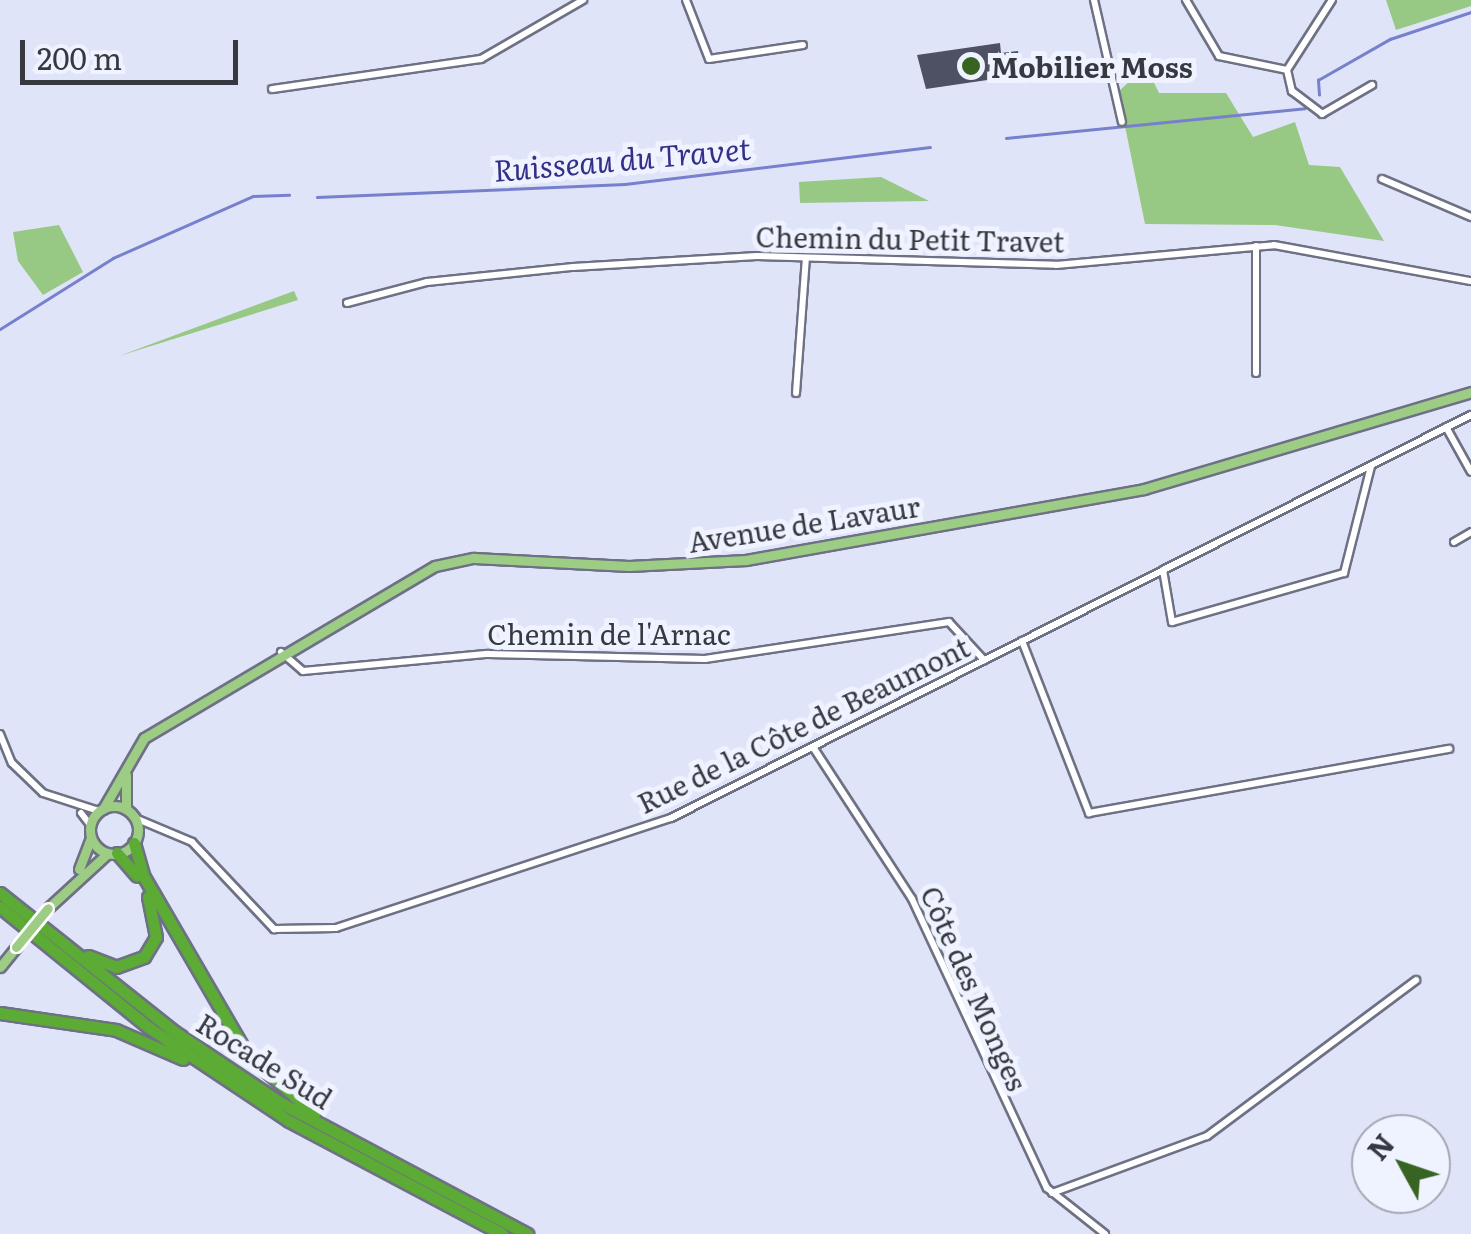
<!DOCTYPE html>
<meta charset="utf-8">
<style>
body{margin:0}
#map{position:relative;width:1471px;height:1234px;overflow:hidden;background:#e0e4f9;font-family:Literata,serif}
div>[style]{position:absolute}
[style*='--x']{left:calc(var(--x)*1px);top:calc(var(--y)*1px);width:calc(var(--w)*1px);rotate:calc(var(--a)*1deg)}
.green>*{inset:0;background:#97c884}
.stream>*{height:2.5px;margin:-1.25px;padding:0 1.25px;transform-origin:1.25px;border-radius:1.25px;background:#7780cc}
.building>*{inset:0;background:#4e5163}
.roads{filter:drop-shadow(2px 0 #6e7184) drop-shadow(-2px 0 #6e7184) drop-shadow(0 2px #6e7184) drop-shadow(0 -2px #6e7184)}
.street>*{height:6px;margin:-3px;padding:0 3px;transform-origin:3px;border-radius:3px;background:#fff}
.primary>*{height:9px;margin:-4.5px;padding:0 4.5px;transform-origin:4.5px;border-radius:4.5px;background:#9dcd85}
.primary>.ring{margin:-4.5px;padding:0;box-sizing:content-box;background:none;border:9px solid #9dcd85;border-radius:50%}
.highway>*{height:11px;margin:-5.5px;padding:0 5.5px;transform-origin:5.5px;border-radius:5.5px;background:#5bab34}
.bridges{filter:drop-shadow(2px 0 #fff) drop-shadow(-2px 0 #fff) drop-shadow(0 2px #fff) drop-shadow(0 -2px #fff)}
.primary-bridge>*{height:9px;margin:-4.5px;padding:0 4.5px;transform-origin:4.5px;border-radius:4.5px;background:#9dcd85}
.dots>*{width:28px;height:28px;translate:-50% -50%;box-sizing:border-box;border:5px solid #eff2ff;border-radius:50%}
span{translate:-50% -50%;white-space:nowrap;text-align:center;line-height:1.15;-webkit-text-stroke:10px #eff2ff;paint-order:stroke}
.poi-label{font-size:28px;color:#373941;font-weight:700}
.left{translate:0 -50%;text-align:left}
.street-label{font-size:28px;color:#373941}
.water-label{font-size:30px;color:#323089;font-style:italic}
.north{position:absolute;left:1351px;top:1114px;width:100px;height:100px;box-sizing:border-box;background:#eff2ff;border:2px solid #a5a8b3;border-radius:50%;rotate:310deg;font-size:28px;font-weight:700;line-height:40px;text-align:center;color:#373941}
.north::after{content:'';display:block;margin:auto;width:35px;height:45px;background:#376422;clip-path:polygon(50% 0,100% 100%,50% 72%,0 100%)}
.scale{position:absolute;left:20px;top:40px;width:218px;height:45px;box-sizing:border-box;border:5px solid #373941;border-top:0;padding-left:12px;font-size:30px;line-height:35px;white-space:nowrap;color:#373941;-webkit-text-stroke:8px #eff2ff;paint-order:stroke}
</style>
<div id="map">
<div class="green">
<div style="clip-path:polygon(1386px 0,1471px 0,1471px 6px,1396px 30px)"></div>
<div style="clip-path:polygon(1146px 66px,1159px 93px,1226px 93px,1253px 137px,1295px 122px,1309px 165px,1340px 167px,1384px 241px,1275px 225px,1145px 224px,1118px 92px)"></div>
<div style="clip-path:polygon(881px 177px,929px 201px,800px 203px,799px 182px)"></div>
<div style="clip-path:polygon(59px 225px,83px 272px,43px 295px,18px 261px,13px 232px)"></div>
<div style="clip-path:polygon(294px 291px,298px 300px,119px 356px)"></div>
</div>
<div class="stream">
<div style="--x:1319;--y:95;--w:15;--a:-94"></div>
<div style="--x:1318;--y:80;--w:83;--a:-29.7"></div>
<div style="--x:1390;--y:39;--w:85;--a:-18.4"></div>
<div style="--x:1006;--y:138;--w:300;--a:-5.7"></div>
<div style="--x:317;--y:197;--w:308;--a:-2.4"></div>
<div style="--x:625;--y:184;--w:307;--a:-6.9"></div>
<div style="--x:0;--y:329;--w:133;--a:-32.1"></div>
<div style="--x:113;--y:258;--w:153;--a:-23.9"></div>
<div style="--x:253;--y:196;--w:36;--a:-2"></div>
</div>
<div class="building">
<div style="clip-path:polygon(1000px 43px,1001px 53px,1018px 51px,1021px 75px,926px 89px,917px 55px)"></div>
</div>
<div class="roads">
<div class="street">
<div style="--x:686;--y:0;--w:63;--a:68.7"></div>
<div style="--x:709;--y:59;--w:95;--a:-8.5"></div>
<div style="--x:1094;--y:0;--w:125;--a:77.1"></div>
<div style="--x:1186;--y:0;--w:65;--a:59.5"></div>
<div style="--x:1219;--y:56;--w:69;--a:11.6"></div>
<div style="--x:1287;--y:70;--w:83;--a:-57.3"></div>
<div style="--x:1287;--y:70;--w:22;--a:77"></div>
<div style="--x:1292;--y:91;--w:38;--a:37"></div>
<div style="--x:1322;--y:114;--w:58;--a:-30.1"></div>
<div style="--x:272;--y:89;--w:211;--a:-8.2"></div>
<div style="--x:481;--y:59;--w:118;--a:-30"></div>
<div style="--x:1382;--y:179;--w:97;--a:23.1"></div>
<div style="--x:347;--y:303;--w:83;--a:-14.7"></div>
<div style="--x:427;--y:282;--w:147;--a:-5.9"></div>
<div style="--x:573;--y:267;--w:184;--a:-3.4"></div>
<div style="--x:757;--y:256;--w:299;--a:1.7"></div>
<div style="--x:1056;--y:265;--w:219;--a:-5.2"></div>
<div style="--x:1274;--y:245;--w:200;--a:10.4"></div>
<div style="--x:1256;--y:373;--w:127;--a:-90"></div>
<div style="--x:796;--y:393;--w:135;--a:-85.8"></div>
<div style="--x:1446;--y:427;--w:51;--a:60.9"></div>
<div style="--x:1454;--y:542;--w:20;--a:-30"></div>
<div style="--x:1163;--y:570;--w:53;--a:80.2"></div>
<div style="--x:1172;--y:622;--w:179;--a:-15.9"></div>
<div style="--x:1344;--y:573;--w:110;--a:-75.8"></div>
<div style="--x:1022;--y:641;--w:185;--a:68.7"></div>
<div style="--x:1089;--y:813;--w:366;--a:-10.1"></div>
<div style="--x:281;--y:652;--w:29;--a:41"></div>
<div style="--x:303;--y:671;--w:186;--a:-5.3"></div>
<div style="--x:488;--y:654;--w:217;--a:1.3"></div>
<div style="--x:705;--y:659;--w:247;--a:-8.6"></div>
<div style="--x:949;--y:622;--w:52;--a:47.4"></div>
<div style="--x:0;--y:734;--w:31;--a:68"></div>
<div style="--x:12;--y:763;--w:43;--a:44.1"></div>
<div style="--x:43;--y:793;--w:59;--a:17.8"></div>
<div style="--x:813;--y:747;--w:181;--a:56.9"></div>
<div style="--x:912;--y:899;--w:319;--a:65"></div>
<div style="--x:1047;--y:1188;--w:74;--a:38.4"></div>
<div style="--x:81;--y:813;--w:16;--a:52"></div>
<div style="--x:135;--y:818;--w:62;--a:22.8"></div>
<div style="--x:192;--y:842;--w:120;--a:46.7"></div>
<div style="--x:274;--y:929;--w:62;--a:-0.9"></div>
<div style="--x:336;--y:928;--w:353;--a:-18.2"></div>
<div style="--x:671;--y:818;--w:896;--a:-26.74"></div>
<div style="--x:1052;--y:1193;--w:165;--a:-20.2"></div>
<div style="--x:1207;--y:1136;--w:261;--a:-36.7"></div>
</div>
<div class="primary">
<div style="--x:126;--y:775;--w:34;--a:90"></div>
<div class="ring" style="left:90px;top:806px;width:39px;height:39px"></div>
<div style="--x:103;--y:809;--w:82;--a:-60"></div>
<div style="--x:144;--y:738;--w:338;--a:-30.6"></div>
<div style="--x:435;--y:566;--w:40;--a:-12"></div>
<div style="--x:474;--y:558;--w:155;--a:3"></div>
<div style="--x:629;--y:566;--w:117;--a:-2.9"></div>
<div style="--x:746;--y:560;--w:404;--a:-10.1"></div>
<div style="--x:1144;--y:489;--w:341;--a:-16.5"></div>
<div style="--x:79;--y:869;--w:33;--a:-69"></div>
<div style="--x:48;--y:908;--w:81;--a:-42.5"></div>
<div style="--x:0;--y:967;--w:26;--a:-51"></div>
</div>
<div class="highway">
<div style="--x:134;--y:843;--w:35;--a:74"></div>
<div style="--x:144;--y:877;--w:205;--a:59.8"></div>
<div style="--x:247;--y:1054;--w:90;--a:41.8"></div>
<div style="--x:117;--y:853;--w:30;--a:49"></div>
<div style="--x:0;--y:893;--w:223;--a:38.5"></div>
<div style="--x:175;--y:1032;--w:128;--a:33.8"></div>
<div style="--x:281;--y:1103;--w:279;--a:28"></div>
<div style="--x:0;--y:907;--w:191;--a:39"></div>
<div style="--x:148;--y:1027;--w:169;--a:33.7"></div>
<div style="--x:289;--y:1121;--w:241;--a:27.9"></div>
<div style="--x:88;--y:956;--w:30;--a:21"></div>
<div style="--x:116;--y:967;--w:30;--a:-20"></div>
<div style="--x:144;--y:957;--w:23;--a:-59"></div>
<div style="--x:156;--y:937;--w:41;--a:-101.3"></div>
<div style="--x:0;--y:1013;--w:117;--a:8.3"></div>
<div style="--x:116;--y:1030;--w:73;--a:23.4"></div>
</div>
</div>
<div class="bridges">
<div class="primary-bridge">
<div style="--x:16;--y:947;--w:50;--a:-50.6"></div>
</div>
</div>
<div class="dots">
<div style="left:971px;top:66px;background:#376422"></div>
</div>
<div class="poi-label">
<span class="left" style="left:991px;top:66px">Mobilier Moss</span>
</div>
<div class="street-label">
<span style="left:910px;top:238px;rotate:1deg">Chemin du Petit Travet</span>
<span style="left:804px;top:523px;rotate:-9deg">Avenue de Lavaur</span>
<span style="left:609px;top:633px">Chemin de l'Arnac</span>
<span style="left:803px;top:724px;rotate:-26deg">Rue de la Côte de Beaumont</span>
<span style="left:975px;top:988px;rotate:66deg">Côte des Monges</span>
<span style="left:265px;top:1060px;rotate:32deg">Rocade Sud</span>
</div>
<div class="water-label">
<span style="left:622px;top:158px;rotate:-5deg">Ruisseau du Travet</span>
</div>
<div class="north">N</div>
<div class="scale">200 m</div>
</div>
